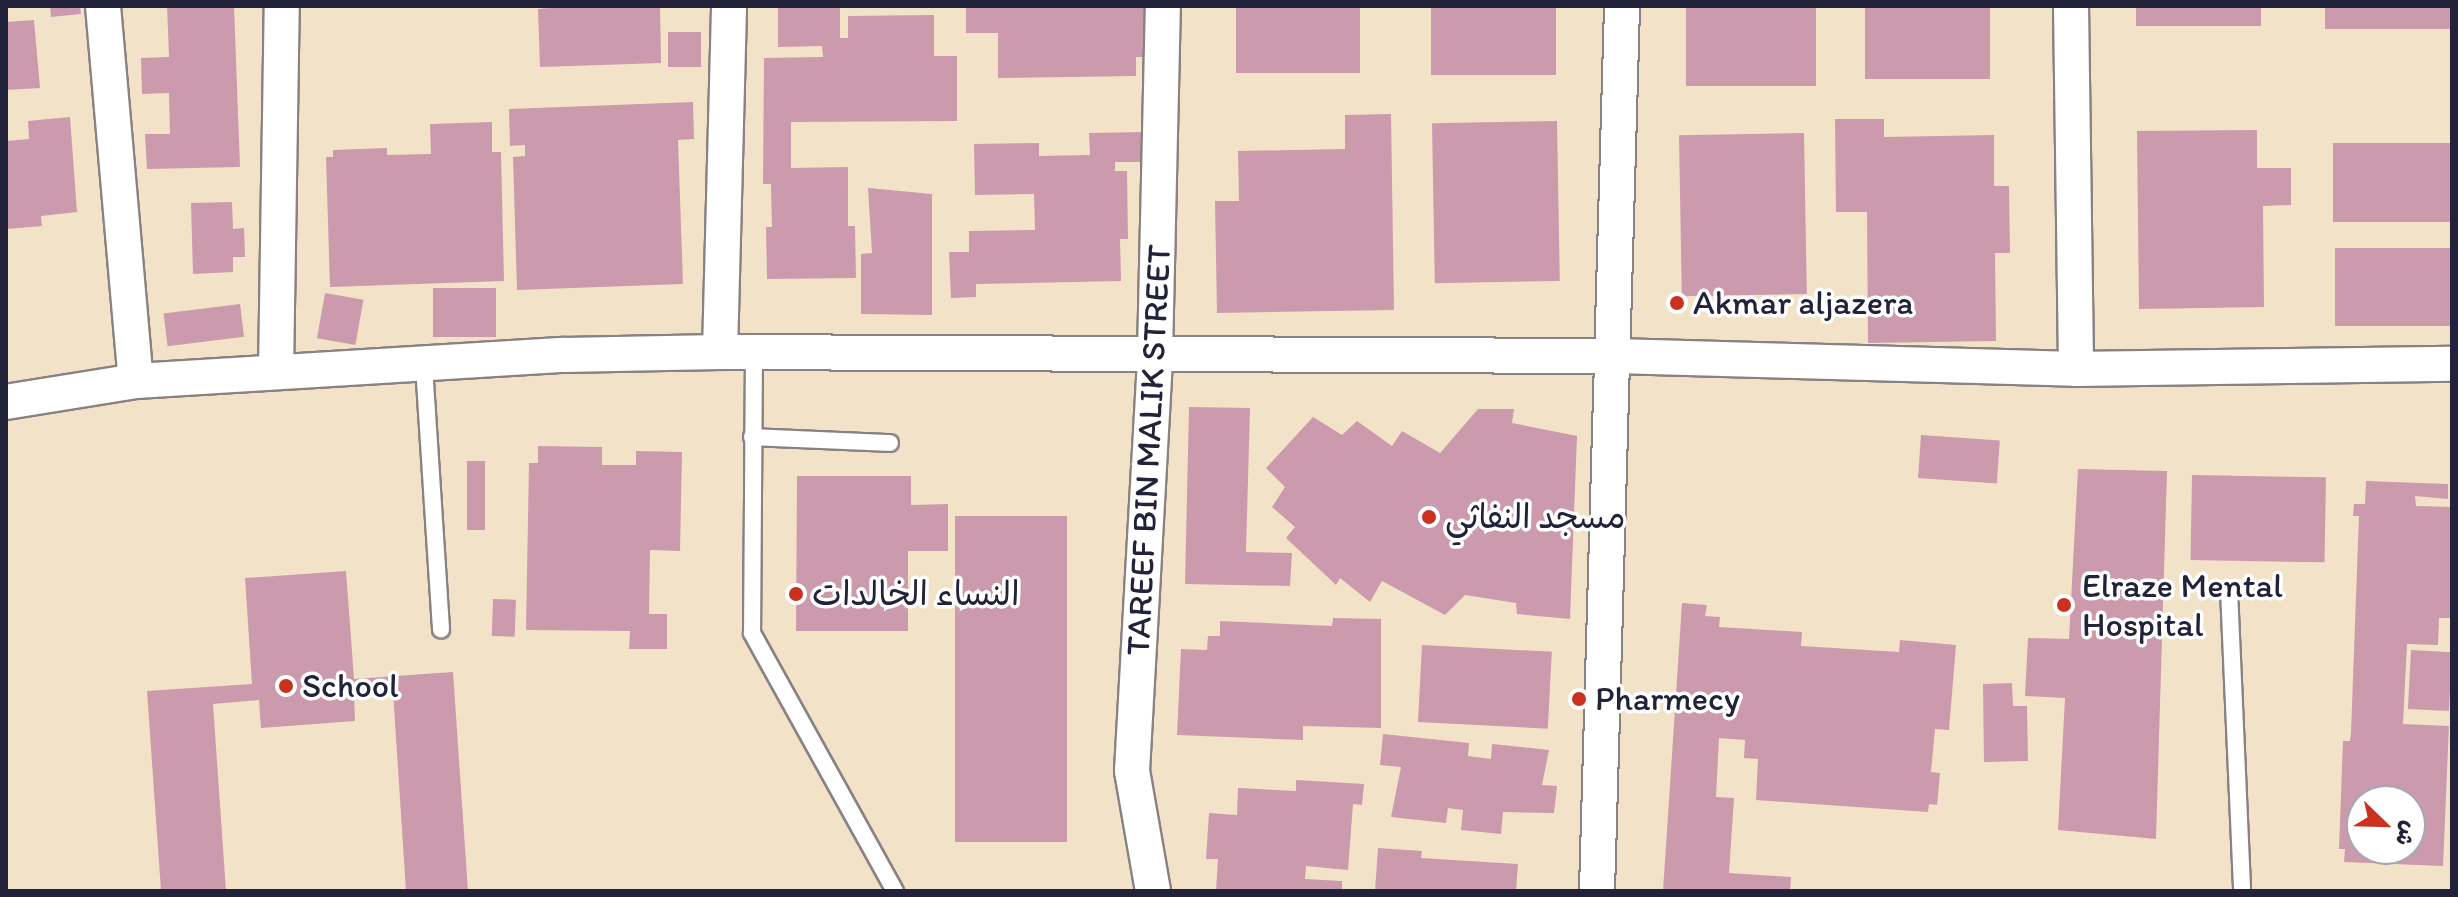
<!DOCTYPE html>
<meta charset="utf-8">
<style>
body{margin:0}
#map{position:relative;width:2458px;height:897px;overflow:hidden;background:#f2e3c8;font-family:Itim,"Playpen Sans Arabic",sans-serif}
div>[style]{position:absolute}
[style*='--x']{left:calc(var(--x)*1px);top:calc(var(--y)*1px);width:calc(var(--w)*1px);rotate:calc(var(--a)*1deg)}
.building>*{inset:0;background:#cc9aad;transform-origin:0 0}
.roads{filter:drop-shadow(2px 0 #8a8282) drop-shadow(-2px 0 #8a8282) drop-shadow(0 2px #8a8282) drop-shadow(0 -2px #8a8282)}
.lane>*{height:16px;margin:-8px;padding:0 8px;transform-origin:8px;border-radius:8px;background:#fff}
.street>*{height:34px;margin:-17px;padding:0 17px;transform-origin:17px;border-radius:17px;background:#fff}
.dots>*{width:22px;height:22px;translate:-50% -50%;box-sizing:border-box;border:4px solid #fff;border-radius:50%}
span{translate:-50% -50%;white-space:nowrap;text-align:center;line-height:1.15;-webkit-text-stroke:7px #fff;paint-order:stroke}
.poi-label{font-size:34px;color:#22223b}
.left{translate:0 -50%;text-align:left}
.street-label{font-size:34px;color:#22223b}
.frame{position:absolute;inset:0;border:8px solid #22223b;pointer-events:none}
.north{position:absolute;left:2346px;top:785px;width:80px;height:80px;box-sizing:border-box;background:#fff;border:2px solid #a7a7b1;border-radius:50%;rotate:113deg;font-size:22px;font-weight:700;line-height:32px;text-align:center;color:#22223b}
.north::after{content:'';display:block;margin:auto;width:28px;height:36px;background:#c8321e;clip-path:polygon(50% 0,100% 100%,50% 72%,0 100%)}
</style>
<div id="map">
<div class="building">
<div style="clip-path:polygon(50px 6px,80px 6px,81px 14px,51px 17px)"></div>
<div style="clip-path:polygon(167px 6px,234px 6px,240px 167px,147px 169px,145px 134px,170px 134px,169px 93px,142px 94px,141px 58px,169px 57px)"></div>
<div style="clip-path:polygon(579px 6px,660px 6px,661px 63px,540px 67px,538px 9px)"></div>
<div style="clip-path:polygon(778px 6px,840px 6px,840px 38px,848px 38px,848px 16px,934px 15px,934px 56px,957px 56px,957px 121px,791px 122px,791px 168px,848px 167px,848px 226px,855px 226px,856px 278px,767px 279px,766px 227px,772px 227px,771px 184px,763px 184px,764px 58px,823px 57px,822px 46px,778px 47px)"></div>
<div style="clip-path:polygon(966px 6px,1151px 6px,1152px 57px,1136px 57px,1136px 76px,998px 78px,998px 33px,966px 33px)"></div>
<div style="left:1236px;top:6px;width:124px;height:67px"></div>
<div style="left:1431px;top:6px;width:125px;height:69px"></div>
<div style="left:1686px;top:6px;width:130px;height:80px"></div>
<div style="left:1865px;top:6px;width:125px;height:73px"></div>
<div style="left:2136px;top:6px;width:125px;height:20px"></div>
<div style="left:2325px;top:6px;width:125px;height:23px"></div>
<div style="clip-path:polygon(34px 20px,40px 88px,6px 90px,6px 22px)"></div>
<div style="left:668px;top:32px;width:33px;height:35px"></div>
<div style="clip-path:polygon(693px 102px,694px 139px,678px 140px,683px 284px,517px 290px,513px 157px,525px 156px,525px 145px,510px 146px,509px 109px)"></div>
<div style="clip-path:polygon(1391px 114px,1394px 310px,1217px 313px,1215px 201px,1239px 201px,1238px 151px,1345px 149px,1345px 115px)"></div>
<div style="clip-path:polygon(70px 117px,77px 212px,41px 216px,42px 226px,6px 229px,6px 141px,29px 139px,28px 121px)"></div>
<div style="clip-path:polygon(1835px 119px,1884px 119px,1884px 137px,1994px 135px,1994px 186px,2009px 186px,2010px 253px,1995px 253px,1996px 341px,1868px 343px,1867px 212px,1836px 212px)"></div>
<div style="left:1557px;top:121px;width:160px;height:125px;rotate:89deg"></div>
<div style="clip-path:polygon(492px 122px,492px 152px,501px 152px,504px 281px,330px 287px,326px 157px,333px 157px,333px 150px,387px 148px,387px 155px,431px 154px,430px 124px)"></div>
<div style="clip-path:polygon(2257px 130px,2257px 168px,2291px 168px,2291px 205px,2263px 206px,2264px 307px,2139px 309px,2137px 131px)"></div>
<div style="clip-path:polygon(1144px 132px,1144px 162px,1115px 162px,1115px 171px,1127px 171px,1128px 239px,1120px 239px,1121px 281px,976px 284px,976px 297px,951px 298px,949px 252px,969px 252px,969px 231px,1035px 230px,1034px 194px,975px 195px,974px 144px,1039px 143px,1039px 156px,1090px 155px,1089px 133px)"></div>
<div style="left:1804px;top:133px;width:161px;height:125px;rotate:89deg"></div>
<div style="left:2452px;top:143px;width:79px;height:119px;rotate:90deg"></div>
<div style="clip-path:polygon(868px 188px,932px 194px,932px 315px,861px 314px,861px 254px,872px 253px)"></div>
<div style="clip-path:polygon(232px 202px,233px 229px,244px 228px,245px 257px,233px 257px,233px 272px,193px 274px,191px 203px)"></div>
<div style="left:2452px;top:248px;width:78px;height:117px;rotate:90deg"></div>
<div style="left:433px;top:288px;width:63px;height:49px"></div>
<div style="left:325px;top:293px;width:39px;height:46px;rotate:10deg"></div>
<div style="left:240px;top:304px;width:33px;height:77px;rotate:83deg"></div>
<div style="clip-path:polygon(1189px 407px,1250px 408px,1246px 552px,1292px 553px,1290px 586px,1185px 584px)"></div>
<div style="clip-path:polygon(1478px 409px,1514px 409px,1512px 423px,1577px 436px,1570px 619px,1517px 614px,1516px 603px,1465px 595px,1445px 615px,1382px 581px,1370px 602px,1340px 578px,1336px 585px,1286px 538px,1295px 527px,1272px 507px,1285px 487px,1266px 468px,1313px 417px,1342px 435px,1357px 421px,1392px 446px,1402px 431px,1440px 453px)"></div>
<div style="left:1921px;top:435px;width:79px;height:43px;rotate:4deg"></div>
<div style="clip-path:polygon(538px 446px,602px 447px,602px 465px,636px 465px,636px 451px,682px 452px,680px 551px,650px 550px,649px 614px,667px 614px,667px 649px,629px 649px,630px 631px,526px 630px,529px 463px,538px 463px)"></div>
<div style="left:467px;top:461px;width:18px;height:69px"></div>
<div style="clip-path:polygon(2078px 469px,2167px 471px,2156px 839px,2058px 830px,2065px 698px,2025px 696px,2028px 638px,2069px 639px)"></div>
<div style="left:2192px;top:475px;width:134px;height:85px;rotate:1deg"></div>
<div style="clip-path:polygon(797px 476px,911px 476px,911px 505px,948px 504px,948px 551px,908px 551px,908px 631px,796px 631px)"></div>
<div style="clip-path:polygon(evenodd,2366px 481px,2448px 484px,2448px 499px,2415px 496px,2416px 506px,2452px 507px,2450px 618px,2439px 618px,2438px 645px,2407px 644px,2403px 724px,2449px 726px,2443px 866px,2344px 862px,2345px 849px,2339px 849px,2343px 741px,2350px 741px,2351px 732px,2359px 516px,2353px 516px,2354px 504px,2365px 504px,2366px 481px,2362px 801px,2410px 801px,2410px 849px,2362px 849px,2362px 801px)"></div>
<div style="left:955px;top:516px;width:112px;height:326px"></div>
<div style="clip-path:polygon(346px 571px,354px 679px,453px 672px,468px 891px,406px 891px,393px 692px,354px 696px,355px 721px,261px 728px,259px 700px,213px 704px,226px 891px,161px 891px,147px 691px,252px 684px,245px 578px)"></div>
<div style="left:493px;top:599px;width:23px;height:37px;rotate:2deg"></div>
<div style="clip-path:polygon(1682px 603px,1707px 605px,1705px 616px,1720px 617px,1719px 627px,1802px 632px,1801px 646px,1899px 652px,1900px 640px,1956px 645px,1949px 730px,1935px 729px,1931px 772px,1940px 773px,1937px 805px,1929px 804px,1928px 812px,1756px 800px,1758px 759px,1744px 758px,1745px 740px,1719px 738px,1716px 797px,1734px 798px,1729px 873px,1791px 877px,1790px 891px,1663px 891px)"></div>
<div style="clip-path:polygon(1333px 618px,1381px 619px,1381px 728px,1303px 726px,1303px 740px,1177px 735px,1181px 649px,1207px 650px,1208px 636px,1220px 636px,1220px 621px,1332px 626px)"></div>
<div style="left:1422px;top:645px;width:130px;height:77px;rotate:3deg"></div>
<div style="left:2411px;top:650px;width:41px;height:59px;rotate:3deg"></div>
<div style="clip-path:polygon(2012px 683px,2013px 706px,2027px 706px,2028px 761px,1984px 762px,1983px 684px)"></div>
<div style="clip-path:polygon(1383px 734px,1469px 743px,1468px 756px,1491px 759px,1492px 744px,1549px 750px,1542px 785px,1557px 786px,1554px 813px,1503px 812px,1501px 834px,1461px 830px,1463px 810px,1448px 808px,1446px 823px,1391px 817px,1401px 767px,1380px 765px)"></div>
<div style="clip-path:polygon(1296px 780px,1364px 784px,1362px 805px,1353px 804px,1348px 870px,1306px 866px,1305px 879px,1342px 881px,1342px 891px,1216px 891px,1218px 859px,1206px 859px,1209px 813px,1237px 815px,1238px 788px,1296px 791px)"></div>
<div style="clip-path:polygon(1378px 848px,1422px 851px,1421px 858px,1518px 864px,1516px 891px,1375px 891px)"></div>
</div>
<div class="roads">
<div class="lane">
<div style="--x:754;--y:352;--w:281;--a:90.4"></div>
<div style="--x:752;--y:633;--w:295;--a:61"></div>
<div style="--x:424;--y:366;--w:264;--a:86.3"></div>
<div style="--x:752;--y:437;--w:138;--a:2.5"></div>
<div style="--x:2229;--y:590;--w:301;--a:87.5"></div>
</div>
<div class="street">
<div style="--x:103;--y:6;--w:376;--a:85"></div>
<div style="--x:2071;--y:6;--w:363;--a:89.2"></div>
<div style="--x:720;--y:352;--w:346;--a:-88.5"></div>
<div style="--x:276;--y:372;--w:366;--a:-89.1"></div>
<div style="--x:6;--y:402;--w:132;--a:-9.2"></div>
<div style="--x:136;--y:381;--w:429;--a:-3.5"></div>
<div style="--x:564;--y:355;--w:156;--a:-1.1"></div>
<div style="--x:720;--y:352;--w:895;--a:0.26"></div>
<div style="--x:1615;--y:356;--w:461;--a:1.6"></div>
<div style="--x:2076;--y:369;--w:376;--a:-0.8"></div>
<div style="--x:1153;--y:891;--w:122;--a:-99.9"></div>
<div style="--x:1132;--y:771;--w:418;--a:-86.8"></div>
<div style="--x:1155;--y:354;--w:348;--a:-88.7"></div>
<div style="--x:1597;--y:891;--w:885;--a:-88.38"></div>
</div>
</div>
<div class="dots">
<div style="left:1677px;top:303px;background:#c8321e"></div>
<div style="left:1429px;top:517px;background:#c8321e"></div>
<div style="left:796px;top:594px;background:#c8321e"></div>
<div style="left:2064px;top:605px;background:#c8321e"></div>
<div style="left:286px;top:686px;background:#c8321e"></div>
<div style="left:1579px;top:699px;background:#c8321e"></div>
</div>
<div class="poi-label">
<span class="left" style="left:1693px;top:303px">Akmar aljazera</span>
<span class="left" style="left:1445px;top:517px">مسجد النفاثي</span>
<span class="left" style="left:2082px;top:605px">Elraze Mental<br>Hospital</span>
<span class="left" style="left:812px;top:594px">النساء الخالدات</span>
<span class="left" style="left:302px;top:686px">School</span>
<span class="left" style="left:1595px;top:699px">Pharmecy</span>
</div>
<div class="street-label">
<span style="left:1148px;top:450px;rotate:-87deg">TAREEF BIN MALIK STREET</span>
</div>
<div class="frame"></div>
<div class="north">ش</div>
</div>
